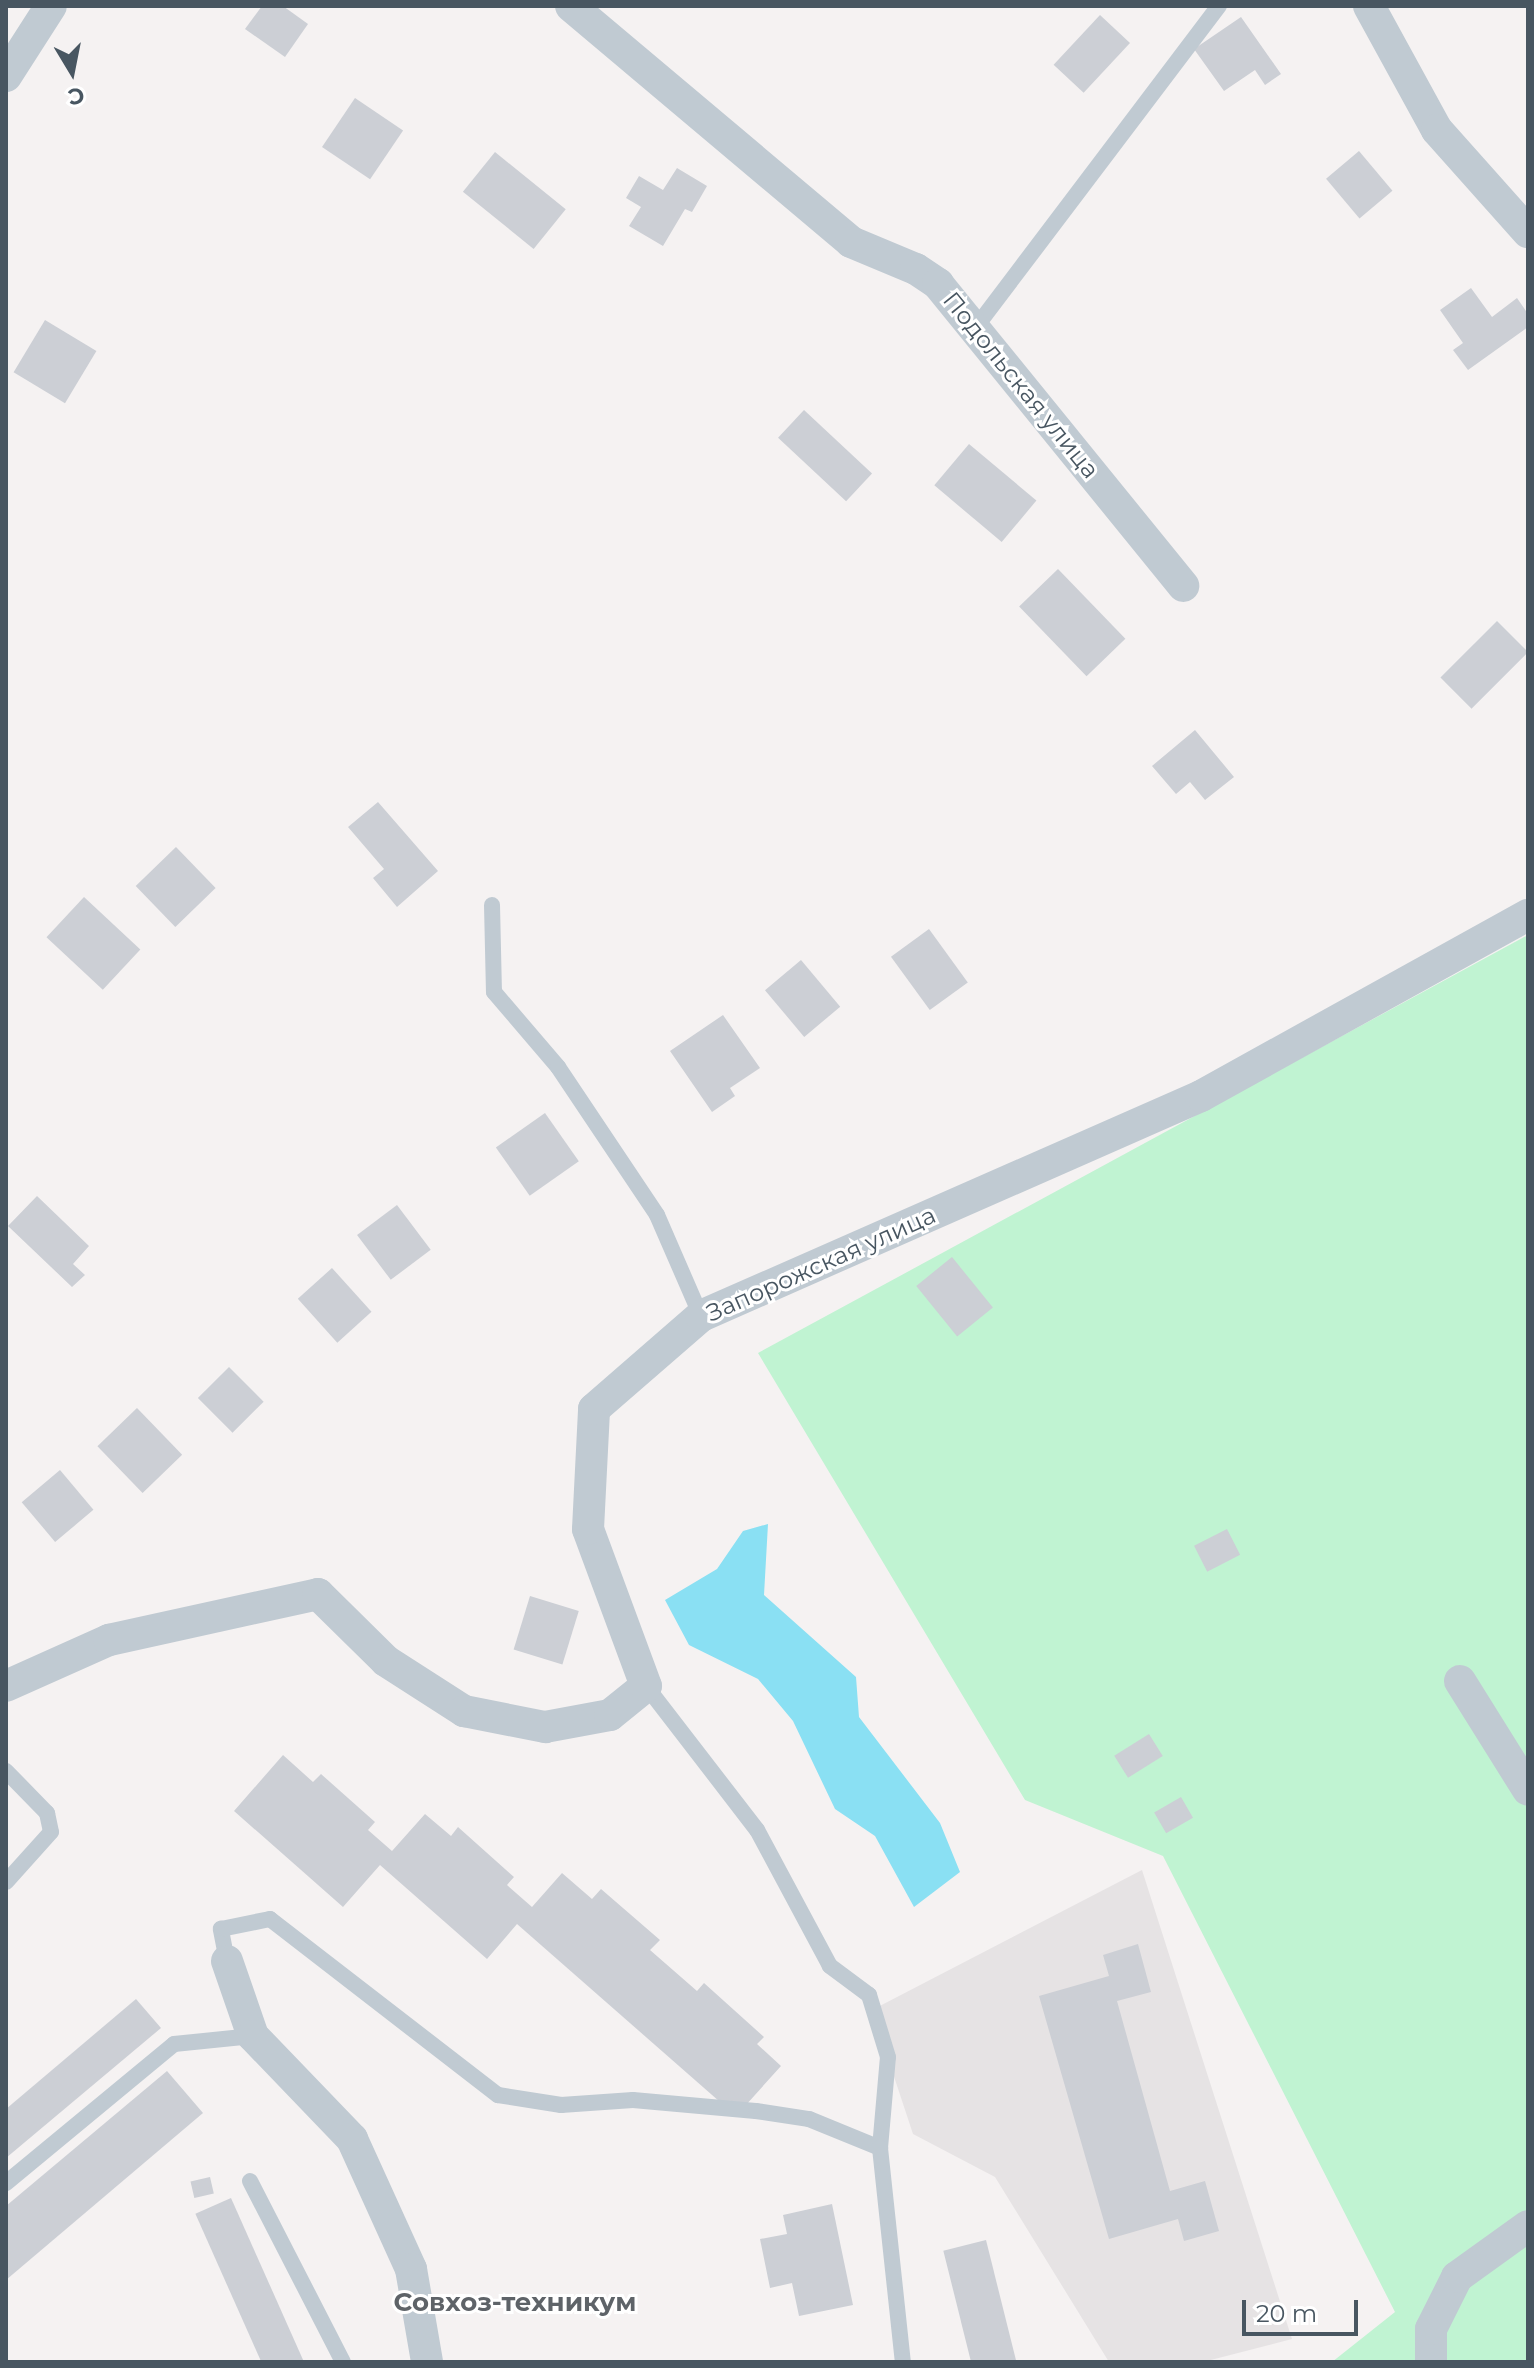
<!DOCTYPE html>
<meta charset="utf-8">
<style>
body{margin:0}
#map{position:relative;width:1534px;height:2368px;overflow:hidden;background:#f5f2f2;font-family:Montserrat,sans-serif}
div>[style]{position:absolute}
[style*='--x']{left:calc(var(--x)*1px);top:calc(var(--y)*1px);width:calc(var(--w)*1px);rotate:calc(var(--a)*1deg)}
.education>*{inset:0;background:#e6e3e4}
.green>*{inset:0;background:#c0f3d2}
.water>*{inset:0;background:#8ae0f3}
.building>*{inset:0;background:#cccfd5;transform-origin:0 0}
.service>*{height:16px;margin:-8px;padding:0 8px;transform-origin:8px;border-radius:8px;background:#c0cad2}
.minor>*{height:32px;margin:-16px;padding:0 16px;transform-origin:16px;border-radius:16px;background:#c0cad2}
span{translate:-50% -50%;white-space:nowrap;text-align:center;line-height:1.15;-webkit-text-stroke:6px #fff;paint-order:stroke}
.street-label{font-size:24px;color:#485661}
.neighbourhood-label{font-size:26px;color:#5e6368;font-weight:700}
.frame{position:absolute;inset:0;border:8px solid #485661;pointer-events:none}
.north{position:absolute;left:32px;top:32px;width:80px;height:80px;-webkit-text-stroke:6px #fff;paint-order:stroke;rotate:170deg;font-size:22px;font-weight:700;line-height:32px;text-align:center;color:#485661}
.north::after{content:'';display:block;margin:auto;width:28px;height:36px;background:#485661;clip-path:polygon(50% 0,100% 100%,50% 72%,0 100%)}
.scale{position:absolute;left:1242px;top:2300px;width:116px;height:36px;box-sizing:border-box;border:4px solid #485661;border-top:0;padding-left:10px;font-size:24px;line-height:28px;white-space:nowrap;color:#485661;-webkit-text-stroke:6px #fff;paint-order:stroke}
</style>
<div id="map">
<div class="education">
<div style="clip-path:polygon(1142px 1870px,1292px 2339px,1203px 2362px,1109px 2362px,995px 2177px,913px 2134px,872px 2010px)"></div>
</div>
<div class="green">
<div style="clip-path:polygon(1528px 935px,1528px 2362px,1332px 2362px,1395px 2312px,1163px 1856px,1025px 1800px,758px 1353px)"></div>
</div>
<div class="water">
<div style="clip-path:polygon(768px 1524px,764px 1595px,856px 1677px,859px 1717px,940px 1823px,960px 1872px,914px 1907px,875px 1836px,835px 1809px,793px 1721px,758px 1679px,689px 1645px,665px 1600px,717px 1569px,743px 1531px)"></div>
</div>
<div class="building">
<div style="clip-path:polygon(262px 6px,283px 6px,308px 24px,285px 57px,245px 29px)"></div>
<div style="left:1100px;top:15px;width:41px;height:68px;rotate:43deg"></div>
<div style="clip-path:polygon(1241px 17px,1281px 74px,1265px 85px,1255px 70px,1224px 91px,1194px 49px)"></div>
<div style="left:355px;top:98px;width:58px;height:59px;rotate:34deg"></div>
<div style="left:1359px;top:151px;width:52px;height:43px;rotate:50deg"></div>
<div style="left:495px;top:152px;width:91px;height:51px;rotate:39deg"></div>
<div style="clip-path:polygon(677px 168px,707px 186px,692px 212px,685px 209px,663px 246px,629px 226px,641px 207px,626px 198px,639px 176px,663px 190px)"></div>
<div style="clip-path:polygon(1471px 288px,1492px 317px,1517px 298px,1528px 314px,1528px 327px,1468px 370px,1453px 350px,1463px 343px,1440px 310px)"></div>
<div style="left:45px;top:320px;width:60px;height:61px;rotate:31deg"></div>
<div style="left:804px;top:410px;width:93px;height:38px;rotate:43deg"></div>
<div style="left:969px;top:444px;width:88px;height:54px;rotate:40deg"></div>
<div style="left:1058px;top:569px;width:97px;height:54px;rotate:46deg"></div>
<div style="left:1497px;top:621px;width:44px;height:80px;rotate:45deg"></div>
<div style="clip-path:polygon(1195px 730px,1234px 777px,1205px 800px,1190px 782px,1176px 794px,1152px 766px)"></div>
<div style="clip-path:polygon(378px 802px,438px 871px,397px 907px,373px 878px,384px 869px,348px 827px)"></div>
<div style="left:176px;top:847px;width:57px;height:56px;rotate:46deg"></div>
<div style="left:84px;top:897px;width:77px;height:55px;rotate:43deg"></div>
<div style="left:929px;top:929px;width:66px;height:47px;rotate:54deg"></div>
<div style="left:801px;top:960px;width:61px;height:47px;rotate:50deg"></div>
<div style="clip-path:polygon(723px 1015px,760px 1068px,730px 1088px,735px 1096px,712px 1112px,670px 1051px)"></div>
<div style="left:545px;top:1113px;width:59px;height:60px;rotate:55deg"></div>
<div style="clip-path:polygon(37px 1196px,89px 1246px,73px 1264px,85px 1275px,72px 1287px,8px 1226px)"></div>
<div style="left:397px;top:1205px;width:56px;height:50px;rotate:53deg"></div>
<div style="left:952px;top:1257px;width:65px;height:46px;rotate:51deg"></div>
<div style="left:332px;top:1268px;width:59px;height:46px;rotate:48deg"></div>
<div style="left:229px;top:1367px;width:49px;height:44px;rotate:45deg"></div>
<div style="left:137px;top:1408px;width:65px;height:55px;rotate:46deg"></div>
<div style="left:60px;top:1470px;width:52px;height:50px;rotate:50deg"></div>
<div style="left:1227px;top:1529px;width:29px;height:37px;rotate:63deg"></div>
<div style="left:530px;top:1596px;width:51px;height:56px;rotate:17deg"></div>
<div style="left:1149px;top:1734px;width:26px;height:41px;rotate:58deg"></div>
<div style="clip-path:polygon(283px 1755px,313px 1782px,321px 1774px,375px 1822px,368px 1830px,392px 1851px,425px 1814px,451px 1836px,458px 1827px,514px 1877px,507px 1885px,532px 1907px,562px 1873px,592px 1899px,601px 1889px,660px 1940px,650px 1950px,697px 1991px,704px 1983px,764px 2037px,757px 2044px,781px 2066px,736px 2116px,517px 1924px,487px 1959px,380px 1865px,343px 1907px,234px 1811px)"></div>
<div style="left:1181px;top:1797px;width:24px;height:31px;rotate:60deg"></div>
<div style="clip-path:polygon(1138px 1944px,1151px 1992px,1117px 2001px,1170px 2191px,1205px 2181px,1219px 2231px,1184px 2241px,1178px 2219px,1109px 2239px,1039px 1996px,1109px 1976px,1103px 1955px)"></div>
<div style="clip-path:polygon(136px 1999px,161px 2028px,6px 2158px,6px 2109px)"></div>
<div style="clip-path:polygon(167px 2071px,203px 2113px,6px 2280px,6px 2206px)"></div>
<div style="left:210px;top:2177px;width:17px;height:20px;rotate:77deg"></div>
<div style="left:231px;top:2198px;width:180px;height:39px;rotate:66deg"></div>
<div style="clip-path:polygon(832px 2204px,853px 2305px,799px 2316px,792px 2283px,770px 2288px,760px 2239px,787px 2234px,783px 2215px)"></div>
<div style="left:986px;top:2240px;width:126px;height:44px;rotate:76deg"></div>
</div>
<div class="service">
<div style="--x:976;--y:327;--w:403;--a:-52.9"></div>
<div style="--x:492;--y:905;--w:87;--a:88.7"></div>
<div style="--x:494;--y:992;--w:99;--a:49.5"></div>
<div style="--x:558;--y:1067;--w:178;--a:56.2"></div>
<div style="--x:657;--y:1215;--w:110;--a:66.5"></div>
<div style="--x:6;--y:1771;--w:59;--a:45.7"></div>
<div style="--x:47;--y:1813;--w:19;--a:78"></div>
<div style="--x:51;--y:1832;--w:67;--a:132"></div>
<div style="--x:227;--y:1961;--w:33;--a:-101"></div>
<div style="--x:221;--y:1929;--w:50;--a:-11.5"></div>
<div style="--x:270;--y:1919;--w:288;--a:37.7"></div>
<div style="--x:498;--y:2095;--w:64;--a:9"></div>
<div style="--x:561;--y:2105;--w:72;--a:-4"></div>
<div style="--x:633;--y:2100;--w:123;--a:5.1"></div>
<div style="--x:756;--y:2111;--w:54;--a:8.6"></div>
<div style="--x:809;--y:2119;--w:77;--a:22.2"></div>
<div style="--x:880;--y:2148;--w:91;--a:-85"></div>
<div style="--x:888;--y:2057;--w:65;--a:-107"></div>
<div style="--x:869;--y:1995;--w:49;--a:-143.4"></div>
<div style="--x:830;--y:1966;--w:154;--a:-118.2"></div>
<div style="--x:757;--y:1830;--w:182;--a:-127.6"></div>
<div style="--x:880;--y:2148;--w:215;--a:83.9"></div>
<div style="--x:250;--y:2181;--w:203;--a:62.8"></div>
<div style="--x:6;--y:2183;--w:218;--a:-39.6"></div>
<div style="--x:174;--y:2044;--w:79;--a:-5.8"></div>
</div>
<div class="minor">
<div style="--x:571;--y:6;--w:366;--a:40.1"></div>
<div style="--x:851;--y:242;--w:70;--a:22.6"></div>
<div style="--x:916;--y:269;--w:27;--a:34"></div>
<div style="--x:938;--y:284;--w:389;--a:50.9"></div>
<div style="--x:1369;--y:6;--w:141;--a:61.3"></div>
<div style="--x:1437;--y:130;--w:137;--a:48.3"></div>
<div style="--x:6;--y:76;--w:83;--a:-57.3"></div>
<div style="--x:1460;--y:1681;--w:128;--a:58"></div>
<div style="--x:6;--y:1686;--w:113;--a:-24.1"></div>
<div style="--x:109;--y:1640;--w:214;--a:-12.4"></div>
<div style="--x:318;--y:1594;--w:95;--a:44.6"></div>
<div style="--x:386;--y:1661;--w:93;--a:32.7"></div>
<div style="--x:464;--y:1711;--w:83;--a:11.2"></div>
<div style="--x:545;--y:1727;--w:66;--a:-10.5"></div>
<div style="--x:610;--y:1715;--w:46;--a:-38.9"></div>
<div style="--x:646;--y:1686;--w:167;--a:-110.3"></div>
<div style="--x:588;--y:1529;--w:120;--a:-87.1"></div>
<div style="--x:594;--y:1409;--w:142;--a:-41"></div>
<div style="--x:701;--y:1316;--w:546;--a:-23.75"></div>
<div style="--x:1201;--y:1096;--w:374;--a:-29"></div>
<div style="--x:227;--y:1961;--w:79;--a:70.9"></div>
<div style="--x:253;--y:2036;--w:143;--a:46.1"></div>
<div style="--x:352;--y:2139;--w:143;--a:65.6"></div>
<div style="--x:411;--y:2269;--w:94;--a:80.2"></div>
<div style="--x:1431;--y:2362;--w:33;--a:-90"></div>
<div style="--x:1431;--y:2329;--w:58;--a:-63.4"></div>
<div style="--x:1457;--y:2277;--w:87;--a:-35.7"></div>
</div>
<div class="street-label">
<span style="left:1021px;top:385px;rotate:51deg">Подольская улица</span>
<span style="left:821px;top:1264px;rotate:-24deg">Запорожская улица</span>
</div>
<div class="neighbourhood-label">
<span style="left:515px;top:2303px">Совхоз-техникум</span>
</div>
<div class="frame"></div>
<div class="north">С</div>
<div class="scale">20 m</div>
</div>
